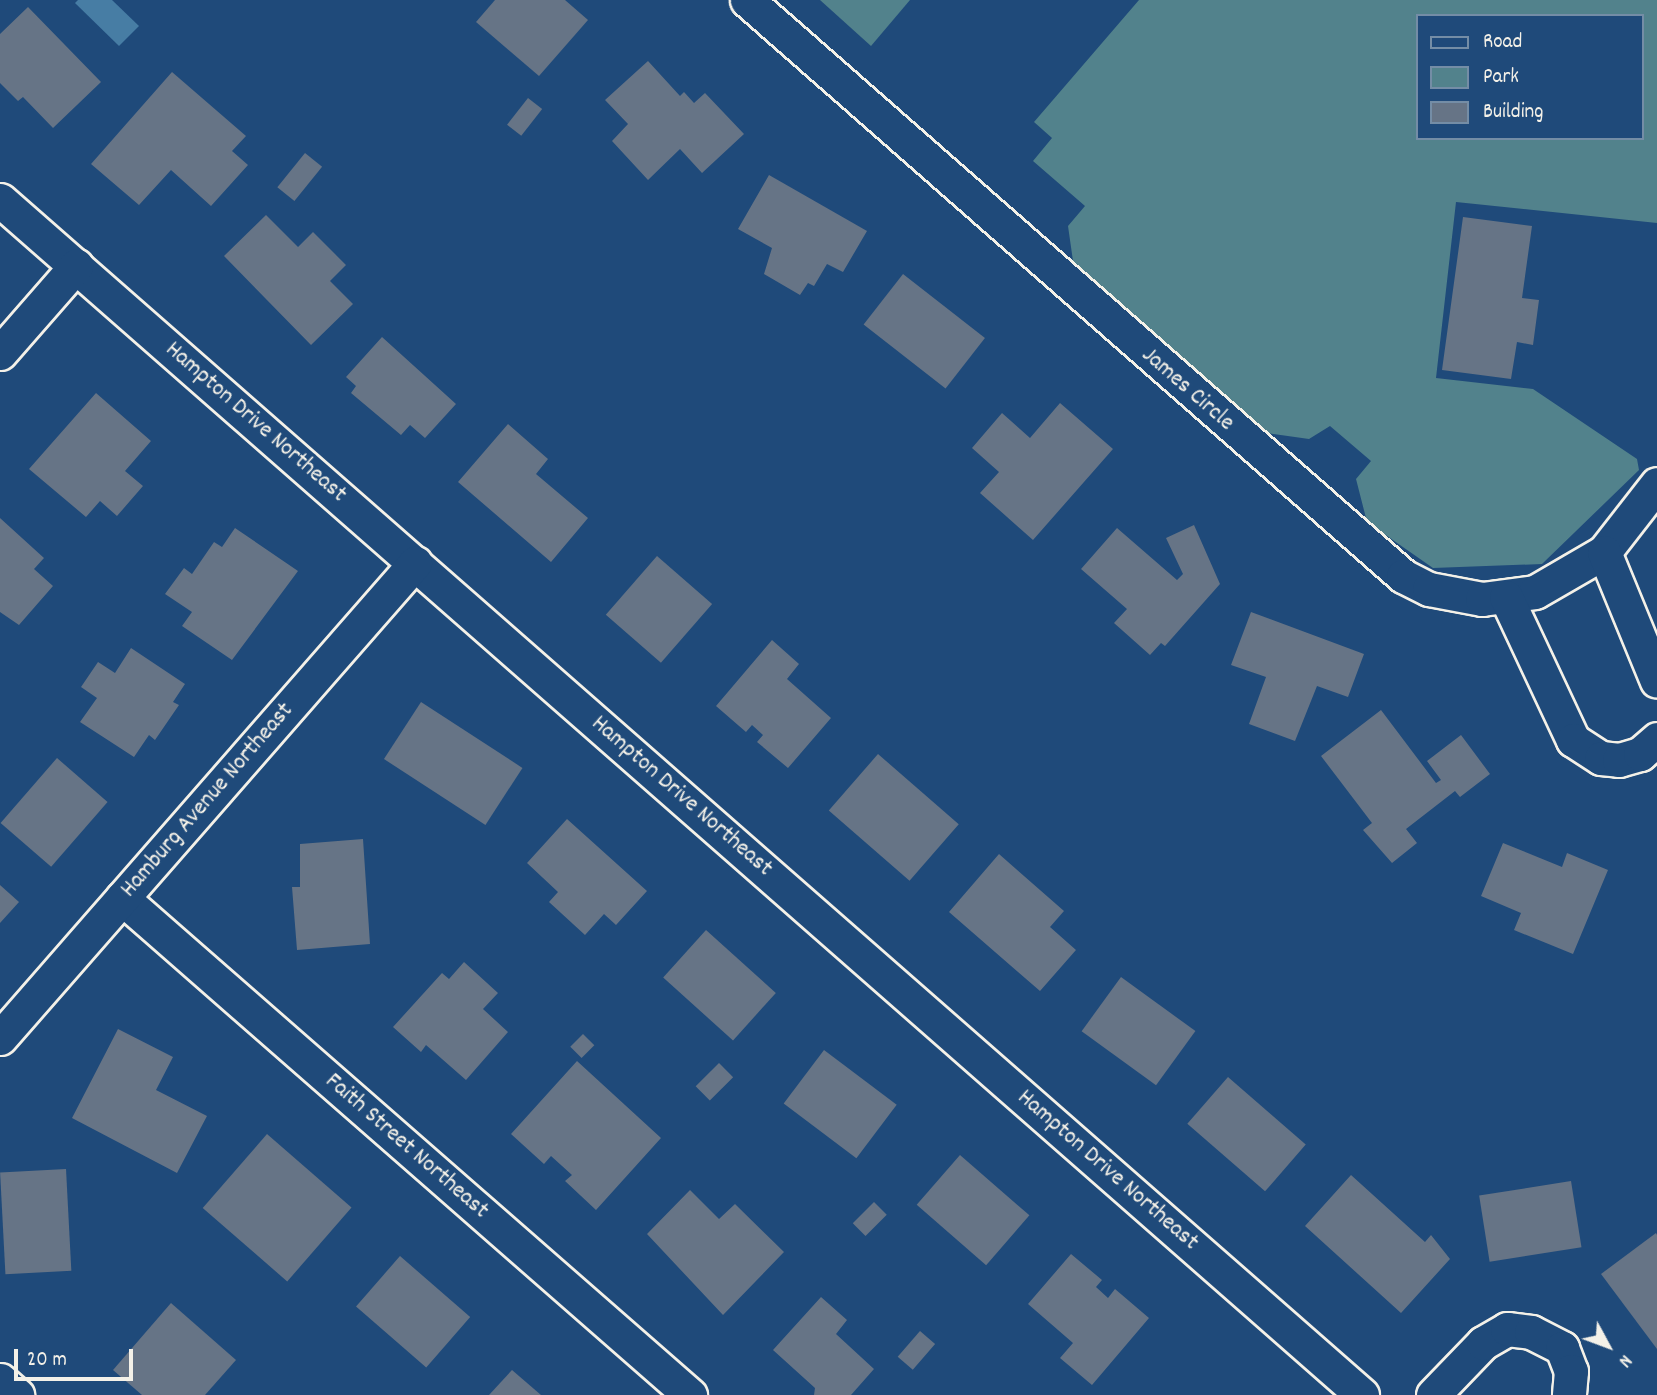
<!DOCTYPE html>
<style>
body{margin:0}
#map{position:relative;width:1657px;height:1395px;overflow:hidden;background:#1f4a7a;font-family:Dekko,sans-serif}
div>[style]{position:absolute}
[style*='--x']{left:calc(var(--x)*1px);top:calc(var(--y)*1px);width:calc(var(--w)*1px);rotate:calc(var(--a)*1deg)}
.green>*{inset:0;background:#52828c}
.water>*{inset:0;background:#477da4}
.building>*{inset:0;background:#667486;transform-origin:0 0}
.roads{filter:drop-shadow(2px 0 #f4f1e8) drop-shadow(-2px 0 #f4f1e8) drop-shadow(0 2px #f4f1e8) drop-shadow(0 -2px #f4f1e8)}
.minor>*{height:33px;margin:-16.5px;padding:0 16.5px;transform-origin:16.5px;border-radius:16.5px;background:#1f4a7a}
span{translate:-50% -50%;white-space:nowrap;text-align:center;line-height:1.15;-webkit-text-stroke:5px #1f4a7a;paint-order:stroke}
.street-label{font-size:24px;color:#f4f1e8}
.legend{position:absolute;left:1416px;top:14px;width:228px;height:126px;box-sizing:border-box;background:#1f4a7a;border:2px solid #748da6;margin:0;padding:9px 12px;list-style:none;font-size:21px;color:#f4f1e8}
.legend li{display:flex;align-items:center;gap:14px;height:35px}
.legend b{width:35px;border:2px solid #748da6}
.north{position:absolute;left:1573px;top:1311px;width:70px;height:70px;-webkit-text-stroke:5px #1f4a7a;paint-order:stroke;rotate:131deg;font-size:19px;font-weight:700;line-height:28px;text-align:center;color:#f4f1e8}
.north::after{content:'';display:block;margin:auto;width:24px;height:32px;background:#f4f1e8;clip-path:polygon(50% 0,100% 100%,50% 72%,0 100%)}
.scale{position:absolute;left:14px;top:1349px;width:119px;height:32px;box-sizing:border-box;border:4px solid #f4f1e8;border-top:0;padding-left:9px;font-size:21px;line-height:24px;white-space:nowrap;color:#f4f1e8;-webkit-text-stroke:5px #1f4a7a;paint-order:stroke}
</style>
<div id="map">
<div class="green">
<div style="clip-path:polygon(820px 0,910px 0,871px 46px)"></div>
<div style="clip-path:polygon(evenodd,1139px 0,1657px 0,1657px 223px,1456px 202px,1436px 378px,1533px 389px,1637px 459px,1639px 470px,1542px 564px,1433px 568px,1367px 522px,1356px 479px,1371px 461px,1330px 426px,1309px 439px,1267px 433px,1073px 261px,1068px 226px,1085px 206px,1033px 161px,1052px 138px,1034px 122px,1139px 0,1417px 16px,1641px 16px,1641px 138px,1417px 138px,1417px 16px)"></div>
</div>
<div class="water">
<div style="clip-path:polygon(78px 0,112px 0,139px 26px,119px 46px,75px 3px)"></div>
</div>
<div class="building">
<div style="clip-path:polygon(495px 0,565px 0,588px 20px,539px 76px,476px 22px)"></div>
<div style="clip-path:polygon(28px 7px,101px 82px,53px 128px,23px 97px,18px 101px,0 83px,0 34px)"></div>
<div style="clip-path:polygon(648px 61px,680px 96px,684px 92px,694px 103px,705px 93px,744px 134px,702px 173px,680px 149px,648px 180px,612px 141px,628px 124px,605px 100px)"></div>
<div style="clip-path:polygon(172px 72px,246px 136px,232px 151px,248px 165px,211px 206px,171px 170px,139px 205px,91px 164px)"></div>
<div style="left:528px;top:98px;width:18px;height:34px;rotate:38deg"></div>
<div style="left:305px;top:153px;width:22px;height:44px;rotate:39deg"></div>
<div style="clip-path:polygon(769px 175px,867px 231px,843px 272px,827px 264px,814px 286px,808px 283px,800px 295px,764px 274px,772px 248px,738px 229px)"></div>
<div style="clip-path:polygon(266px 215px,298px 247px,313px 232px,346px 265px,330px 281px,353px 304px,311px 345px,224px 256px)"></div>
<div style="clip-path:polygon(1463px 217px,1532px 226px,1522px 298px,1539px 300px,1533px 345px,1517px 342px,1511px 379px,1442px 370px)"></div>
<div style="left:903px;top:274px;width:104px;height:64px;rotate:38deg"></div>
<div style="clip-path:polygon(382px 337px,456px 404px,425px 438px,410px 425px,401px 435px,351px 393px,356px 386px,346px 377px)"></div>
<div style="clip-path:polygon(96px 393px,151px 441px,125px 471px,143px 486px,117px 516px,100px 501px,86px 517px,29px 469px)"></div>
<div style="clip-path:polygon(1060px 403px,1113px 449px,1033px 540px,980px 493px,999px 472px,972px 448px,1002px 413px,1030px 438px)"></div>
<div style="clip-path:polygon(508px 424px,548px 459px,536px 474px,588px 518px,551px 562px,458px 482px)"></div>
<div style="clip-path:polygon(0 518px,44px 558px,34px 569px,53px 586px,19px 625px,0 612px)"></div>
<div style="clip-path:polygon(1194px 525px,1220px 584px,1165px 646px,1161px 643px,1150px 655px,1114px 623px,1127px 609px,1081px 569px,1117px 528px,1177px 580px,1183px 574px,1166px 538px)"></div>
<div style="clip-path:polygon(235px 528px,298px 571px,232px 660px,182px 626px,192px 612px,165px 594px,184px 568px,192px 574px,214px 542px,222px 547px)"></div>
<div style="left:657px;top:556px;width:73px;height:78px;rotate:41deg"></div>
<div style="clip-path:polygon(1251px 612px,1364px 654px,1348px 697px,1317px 686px,1295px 741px,1249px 724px,1266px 677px,1231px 665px)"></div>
<div style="clip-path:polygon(772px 640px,799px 664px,787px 679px,831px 718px,788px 768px,757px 742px,763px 735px,752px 725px,746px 732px,716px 706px)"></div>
<div style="clip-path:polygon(131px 648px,185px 684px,173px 702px,179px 705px,155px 740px,149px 735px,134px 757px,80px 722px,97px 698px,81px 687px,98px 662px,115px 673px)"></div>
<div style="left:421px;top:702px;width:121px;height:68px;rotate:33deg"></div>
<div style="clip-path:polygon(1381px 710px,1436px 783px,1441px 780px,1427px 761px,1461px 735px,1490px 774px,1460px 797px,1455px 791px,1406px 829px,1417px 843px,1392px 863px,1363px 830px,1372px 823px,1321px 756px)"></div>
<div style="left:878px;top:754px;width:107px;height:75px;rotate:41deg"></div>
<div style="left:57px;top:758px;width:67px;height:86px;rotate:41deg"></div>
<div style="clip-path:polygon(567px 819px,647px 891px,616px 925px,604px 914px,585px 935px,549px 902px,558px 892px,527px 863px)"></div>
<div style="clip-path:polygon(363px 839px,370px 944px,297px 950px,292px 887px,300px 887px,300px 844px)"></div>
<div style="clip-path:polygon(1503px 843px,1562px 867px,1567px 853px,1608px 870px,1573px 954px,1514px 930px,1521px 913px,1481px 896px)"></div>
<div style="clip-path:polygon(999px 854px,1064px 911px,1050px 927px,1076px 950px,1040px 991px,949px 912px)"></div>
<div style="clip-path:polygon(0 885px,19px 902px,0 923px)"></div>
<div style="left:706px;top:930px;width:94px;height:64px;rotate:42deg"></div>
<div style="clip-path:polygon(464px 962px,498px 993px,483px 1009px,508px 1032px,466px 1080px,426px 1045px,421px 1052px,393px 1027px,442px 973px,449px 979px)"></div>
<div style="left:1121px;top:977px;width:92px;height:67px;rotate:36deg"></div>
<div style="clip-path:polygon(118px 1029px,173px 1057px,156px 1090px,207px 1116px,177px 1173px,72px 1118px)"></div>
<div style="left:583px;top:1034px;width:16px;height:18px;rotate:45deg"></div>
<div style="left:824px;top:1050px;width:91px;height:67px;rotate:37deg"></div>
<div style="clip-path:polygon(577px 1061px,661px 1138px,596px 1210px,565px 1181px,572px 1175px,551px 1156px,544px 1164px,511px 1134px)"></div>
<div style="left:719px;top:1063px;width:20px;height:33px;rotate:45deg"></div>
<div style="left:1228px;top:1077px;width:103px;height:62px;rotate:41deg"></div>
<div style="left:267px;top:1134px;width:112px;height:98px;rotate:41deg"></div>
<div style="left:960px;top:1155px;width:92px;height:66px;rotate:41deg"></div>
<div style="left:66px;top:1169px;width:102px;height:66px;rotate:87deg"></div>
<div style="clip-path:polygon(1351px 1175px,1425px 1242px,1431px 1235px,1450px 1259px,1401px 1313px,1305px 1226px)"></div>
<div style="left:1571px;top:1181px;width:67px;height:93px;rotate:81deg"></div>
<div style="clip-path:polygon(690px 1190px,719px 1219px,735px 1204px,784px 1252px,723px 1315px,647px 1234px)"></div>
<div style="left:874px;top:1202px;width:18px;height:30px;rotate:45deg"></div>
<div style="clip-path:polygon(1656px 1233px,1657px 1235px,1657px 1349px,1601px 1274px)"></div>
<div style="clip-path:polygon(1071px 1254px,1102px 1280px,1096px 1287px,1108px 1298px,1115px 1289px,1149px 1318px,1092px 1385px,1060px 1358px,1073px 1343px,1028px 1304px)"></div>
<div style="left:400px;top:1256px;width:93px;height:67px;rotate:41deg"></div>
<div style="clip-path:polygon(821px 1297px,847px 1320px,836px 1334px,874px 1369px,851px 1395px,814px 1395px,815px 1388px,773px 1350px)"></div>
<div style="clip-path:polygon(171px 1303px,236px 1360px,205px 1395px,142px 1395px,113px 1370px)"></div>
<div style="left:920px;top:1331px;width:20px;height:34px;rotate:41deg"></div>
<div style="clip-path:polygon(512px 1370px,541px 1395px,489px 1395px)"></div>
</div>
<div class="roads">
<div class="minor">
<div style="--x:747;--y:0;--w:873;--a:41.28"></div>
<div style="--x:1403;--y:576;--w:29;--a:27"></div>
<div style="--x:1429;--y:589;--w:54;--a:10.7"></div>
<div style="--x:1482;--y:599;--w:53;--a:-7.5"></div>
<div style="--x:1535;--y:592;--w:80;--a:-30.1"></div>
<div style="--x:1604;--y:552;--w:86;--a:-52.1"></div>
<div style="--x:0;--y:200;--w:1812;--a:41.26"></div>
<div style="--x:0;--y:353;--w:116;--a:-48.9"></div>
<div style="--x:1604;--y:552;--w:139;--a:67.7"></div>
<div style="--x:1506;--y:597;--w:158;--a:64.9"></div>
<div style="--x:1573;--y:740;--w:33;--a:33"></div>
<div style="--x:1601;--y:758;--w:18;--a:6"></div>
<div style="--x:1619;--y:760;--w:22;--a:-16"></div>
<div style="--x:1640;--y:754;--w:23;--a:-41"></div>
<div style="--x:122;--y:898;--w:755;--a:41.19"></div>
<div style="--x:0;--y:1038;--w:631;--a:-48.86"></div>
<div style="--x:0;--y:1380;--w:23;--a:41"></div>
<div style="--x:1433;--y:1395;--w:72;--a:-46.1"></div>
<div style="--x:1483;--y:1343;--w:28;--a:-30"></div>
<div style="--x:1507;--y:1329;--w:24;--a:7"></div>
<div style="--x:1531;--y:1332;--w:35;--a:27"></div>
<div style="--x:1562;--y:1348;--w:25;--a:69"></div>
<div style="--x:1571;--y:1371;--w:24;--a:95"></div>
</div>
</div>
<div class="street-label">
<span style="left:1187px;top:390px;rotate:41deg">James Circle</span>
<span style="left:255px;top:423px;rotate:41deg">Hampton Drive Northeast</span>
<span style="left:681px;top:797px;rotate:41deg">Hampton Drive Northeast</span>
<span style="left:208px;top:801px;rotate:-49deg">Hamburg Avenue Northeast</span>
<span style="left:406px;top:1147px;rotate:41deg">Faith Street Northeast</span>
<span style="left:1107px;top:1171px;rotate:41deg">Hampton Drive Northeast</span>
</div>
<ul class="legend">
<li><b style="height:9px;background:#1f4a7a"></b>Road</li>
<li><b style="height:19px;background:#52828c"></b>Park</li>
<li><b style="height:19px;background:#667486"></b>Building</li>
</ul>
<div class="north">N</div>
<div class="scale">20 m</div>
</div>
